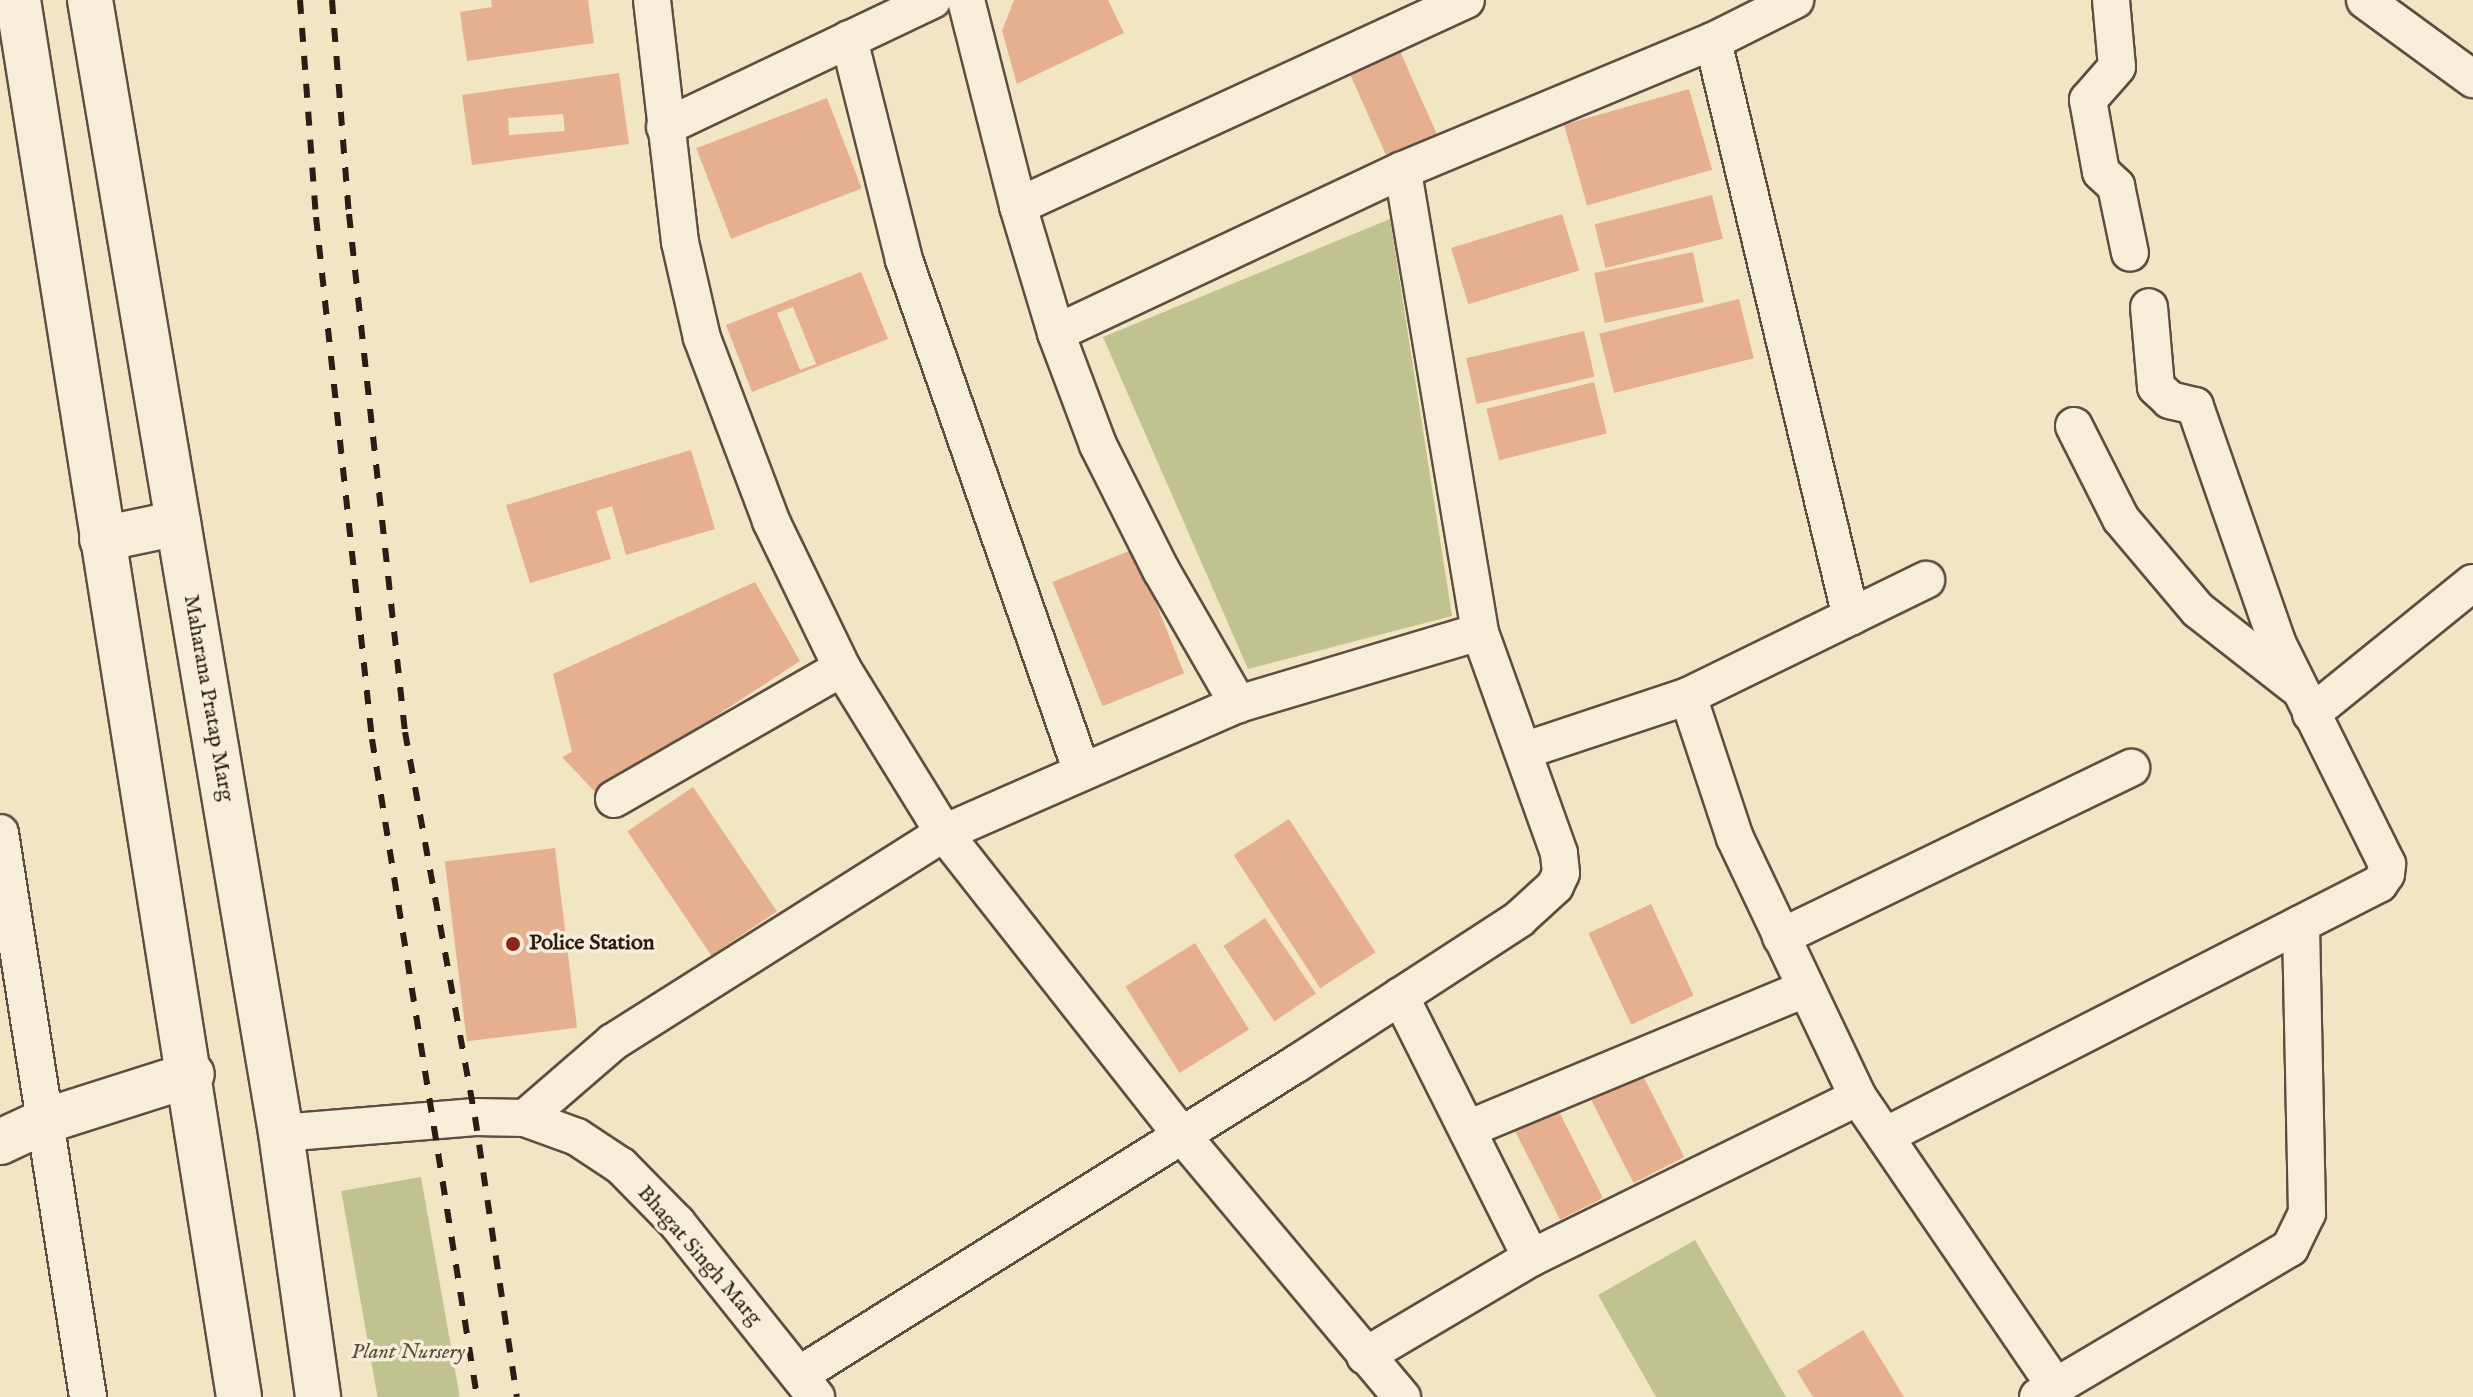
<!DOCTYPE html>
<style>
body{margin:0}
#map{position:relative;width:2473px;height:1397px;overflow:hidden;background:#f2e5c4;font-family:"IM FELL English",serif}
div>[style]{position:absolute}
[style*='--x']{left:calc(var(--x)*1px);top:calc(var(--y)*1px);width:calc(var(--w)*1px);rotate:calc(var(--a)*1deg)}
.green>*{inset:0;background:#c0c390;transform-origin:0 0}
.building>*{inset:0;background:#e6af90;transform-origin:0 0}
.roads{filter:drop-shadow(2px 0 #5d4e41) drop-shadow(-2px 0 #5d4e41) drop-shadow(0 2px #5d4e41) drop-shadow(0 -2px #5d4e41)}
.street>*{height:36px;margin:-18px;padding:0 18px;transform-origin:18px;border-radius:18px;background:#f7eed9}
.secondary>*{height:44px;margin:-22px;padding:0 22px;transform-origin:22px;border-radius:22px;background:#f7eed9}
.rail>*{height:6px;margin-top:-3px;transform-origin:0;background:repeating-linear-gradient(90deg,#2b1c15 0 14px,transparent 0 28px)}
.dots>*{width:22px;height:22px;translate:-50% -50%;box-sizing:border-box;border:4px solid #f7eed9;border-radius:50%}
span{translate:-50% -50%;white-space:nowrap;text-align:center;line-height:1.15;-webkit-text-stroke:7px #f7eed9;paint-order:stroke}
.street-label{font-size:22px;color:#2b1c15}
.poi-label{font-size:22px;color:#2b1c15;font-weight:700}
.left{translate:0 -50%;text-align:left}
.park-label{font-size:22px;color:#584e3a;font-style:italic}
</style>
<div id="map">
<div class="green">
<div style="clip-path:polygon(1390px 219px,1452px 616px,1248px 669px,1103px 337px)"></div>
<div style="left:421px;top:1177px;width:223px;height:81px;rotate:80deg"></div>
<div style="clip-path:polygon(1695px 1240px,1786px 1397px,1656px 1397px,1598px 1295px)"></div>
</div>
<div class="building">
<div style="clip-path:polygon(491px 0,588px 0,594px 43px,467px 61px,460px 12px,492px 7px)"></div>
<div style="clip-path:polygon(1014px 0,1108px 0,1124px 33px,1017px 84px,1002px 31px)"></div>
<div style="left:1395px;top:40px;width:111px;height:55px;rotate:66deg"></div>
<div style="clip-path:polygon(evenodd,619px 73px,629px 144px,472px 165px,462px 95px,619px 73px,563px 114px,565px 131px,509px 135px,508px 118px,563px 114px)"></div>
<div style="left:1689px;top:89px;width:84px;height:130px;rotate:74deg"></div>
<div style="left:827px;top:98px;width:97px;height:140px;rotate:69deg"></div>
<div style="left:1712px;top:195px;width:45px;height:121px;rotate:76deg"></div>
<div style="left:1562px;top:214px;width:59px;height:116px;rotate:73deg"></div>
<div style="left:1693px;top:252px;width:51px;height:101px;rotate:78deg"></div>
<div style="clip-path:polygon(evenodd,861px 272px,888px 339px,752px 392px,726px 325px,861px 272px,793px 307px,816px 364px,800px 370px,777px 313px,793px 307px)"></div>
<div style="left:1739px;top:299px;width:61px;height:144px;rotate:76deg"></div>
<div style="left:1584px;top:331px;width:47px;height:121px;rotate:77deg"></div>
<div style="left:1594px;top:382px;width:53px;height:111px;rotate:76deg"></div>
<div style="clip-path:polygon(691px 450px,715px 529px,626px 555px,612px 506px,596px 511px,611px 559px,530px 583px,506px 505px)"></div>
<div style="left:1134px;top:549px;width:134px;height:88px;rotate:68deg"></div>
<div style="clip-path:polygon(755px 582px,800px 661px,597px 794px,562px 757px,572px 752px,553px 674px)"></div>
<div style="left:693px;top:787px;width:150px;height:79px;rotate:56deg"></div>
<div style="left:1289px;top:819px;width:159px;height:66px;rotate:57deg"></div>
<div style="left:555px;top:848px;width:181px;height:111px;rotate:83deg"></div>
<div style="left:1651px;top:904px;width:101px;height:69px;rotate:65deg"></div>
<div style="left:1265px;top:918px;width:91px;height:50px;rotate:56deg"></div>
<div style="left:1195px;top:943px;width:102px;height:82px;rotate:58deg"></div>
<div style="left:1639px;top:1068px;width:100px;height:57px;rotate:63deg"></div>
<div style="left:1553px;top:1100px;width:110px;height:48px;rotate:63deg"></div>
<div style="clip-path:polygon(1863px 1330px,1904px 1397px,1813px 1397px,1797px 1371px)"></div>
</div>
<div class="roads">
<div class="street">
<div style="--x:652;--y:0;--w:244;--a:83.4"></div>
<div style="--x:680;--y:242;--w:98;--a:77.1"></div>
<div style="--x:702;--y:338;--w:196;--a:69.3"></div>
<div style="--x:771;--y:521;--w:163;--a:64.2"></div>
<div style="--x:842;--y:668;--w:194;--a:58.3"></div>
<div style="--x:944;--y:833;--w:383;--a:51.8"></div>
<div style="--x:1181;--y:1134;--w:344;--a:50"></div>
<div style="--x:966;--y:0;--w:212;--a:75.8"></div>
<div style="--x:1018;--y:206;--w:133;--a:73.3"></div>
<div style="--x:1056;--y:333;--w:120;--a:69.4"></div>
<div style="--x:1098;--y:445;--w:140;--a:63.3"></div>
<div style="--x:1161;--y:570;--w:155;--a:60.1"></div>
<div style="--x:2111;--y:0;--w:67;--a:84.9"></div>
<div style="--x:2117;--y:67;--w:44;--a:131.3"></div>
<div style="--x:2088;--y:100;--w:73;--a:79.8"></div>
<div style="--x:2101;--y:172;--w:21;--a:43"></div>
<div style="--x:2116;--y:186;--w:68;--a:78.2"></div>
<div style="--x:2365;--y:0;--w:134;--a:36.2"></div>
<div style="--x:849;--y:39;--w:228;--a:76"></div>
<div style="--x:904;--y:260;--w:539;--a:70.83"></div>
<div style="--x:1713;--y:41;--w:592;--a:76.53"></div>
<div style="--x:665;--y:127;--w:296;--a:-25.4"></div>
<div style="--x:1018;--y:206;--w:493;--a:-24.7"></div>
<div style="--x:1056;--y:333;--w:383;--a:-25.2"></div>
<div style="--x:1403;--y:170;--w:336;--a:-22.6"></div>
<div style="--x:1713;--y:41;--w:92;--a:-26.6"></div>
<div style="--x:2074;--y:426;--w:104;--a:63.2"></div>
<div style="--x:2121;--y:519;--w:119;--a:49.8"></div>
<div style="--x:2198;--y:610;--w:123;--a:38.1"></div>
<div style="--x:1688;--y:696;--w:150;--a:71.7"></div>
<div style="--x:1735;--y:838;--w:287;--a:64.6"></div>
<div style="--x:1858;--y:1097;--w:351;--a:55.7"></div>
<div style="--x:2311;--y:714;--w:208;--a:-39"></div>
<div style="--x:1523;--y:751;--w:174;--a:-18.4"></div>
<div style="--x:1688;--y:696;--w:265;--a:-26"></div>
<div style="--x:614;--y:799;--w:263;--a:-29.9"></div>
<div style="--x:0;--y:833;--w:571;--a:81.13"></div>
<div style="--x:1781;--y:937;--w:389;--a:-25.8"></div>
<div style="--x:1400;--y:996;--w:293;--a:63.4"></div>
<div style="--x:525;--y:1118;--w:116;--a:-40.8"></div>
<div style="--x:613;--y:1042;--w:391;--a:-32.3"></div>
<div style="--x:944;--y:833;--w:321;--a:-23.7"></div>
<div style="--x:1238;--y:704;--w:252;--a:-16.6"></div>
<div style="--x:1468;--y:1129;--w:365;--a:-22.6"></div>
<div style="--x:281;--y:1133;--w:195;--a:-4.7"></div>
<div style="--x:475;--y:1117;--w:50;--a:1.1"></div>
<div style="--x:525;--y:1118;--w:55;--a:20.1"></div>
<div style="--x:577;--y:1137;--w:53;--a:33.4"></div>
<div style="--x:621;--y:1166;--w:80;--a:45.5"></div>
<div style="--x:677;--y:1223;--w:223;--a:51.4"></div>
<div style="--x:1885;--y:1136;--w:555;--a:-27.03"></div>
<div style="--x:2379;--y:884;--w:12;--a:-55"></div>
<div style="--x:2386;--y:874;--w:10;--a:-84"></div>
<div style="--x:2387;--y:864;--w:248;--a:-116.4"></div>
<div style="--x:2277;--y:642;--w:250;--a:-109.2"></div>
<div style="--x:2195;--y:406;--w:26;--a:-167"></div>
<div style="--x:2170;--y:400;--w:19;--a:-137"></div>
<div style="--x:2156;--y:387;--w:80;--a:-95"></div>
<div style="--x:1365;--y:1356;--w:193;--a:-30.6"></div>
<div style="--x:1531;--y:1258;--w:364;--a:-26.2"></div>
<div style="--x:799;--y:1375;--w:586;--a:-32.04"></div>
<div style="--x:1296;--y:1064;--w:266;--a:-33"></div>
<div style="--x:1519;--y:919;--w:49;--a:-42.5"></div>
<div style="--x:1555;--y:886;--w:14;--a:-65"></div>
<div style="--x:1561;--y:873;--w:20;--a:-96"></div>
<div style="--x:1559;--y:853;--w:235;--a:-109.7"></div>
<div style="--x:1480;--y:632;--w:468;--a:-99.5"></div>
<div style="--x:2038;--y:1397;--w:293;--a:-30.6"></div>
<div style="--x:2290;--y:1248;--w:39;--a:-64"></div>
<div style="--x:2307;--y:1213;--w:289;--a:-91.2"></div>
</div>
<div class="secondary">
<div style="--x:18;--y:0;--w:1414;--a:81.01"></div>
<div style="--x:90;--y:0;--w:1149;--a:80.43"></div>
<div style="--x:281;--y:1133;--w:267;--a:82"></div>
<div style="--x:102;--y:539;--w:78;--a:-11.9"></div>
<div style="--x:0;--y:1142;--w:50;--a:-25"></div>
<div style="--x:45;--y:1121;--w:154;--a:-17.7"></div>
</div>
</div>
<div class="rail">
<div style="--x:300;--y:0;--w:218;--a:85.8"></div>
<div style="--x:316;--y:217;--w:525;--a:83.88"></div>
<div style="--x:372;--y:739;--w:666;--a:80.93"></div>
<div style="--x:332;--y:0;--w:215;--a:85.5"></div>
<div style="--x:349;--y:214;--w:521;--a:83.83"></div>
<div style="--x:405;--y:732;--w:391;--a:79.7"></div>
<div style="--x:475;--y:1117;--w:283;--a:81.5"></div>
</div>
<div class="dots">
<div style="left:513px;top:944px;background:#8f2418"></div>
</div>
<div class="street-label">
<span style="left:208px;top:698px;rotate:80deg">Maharana Pratap Marg</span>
<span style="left:699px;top:1256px;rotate:49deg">Bhagat Singh Marg</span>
</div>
<div class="poi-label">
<span class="left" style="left:529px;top:944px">Police Station</span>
</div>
<div class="park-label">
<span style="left:408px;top:1353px">Plant Nursery</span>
</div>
</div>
